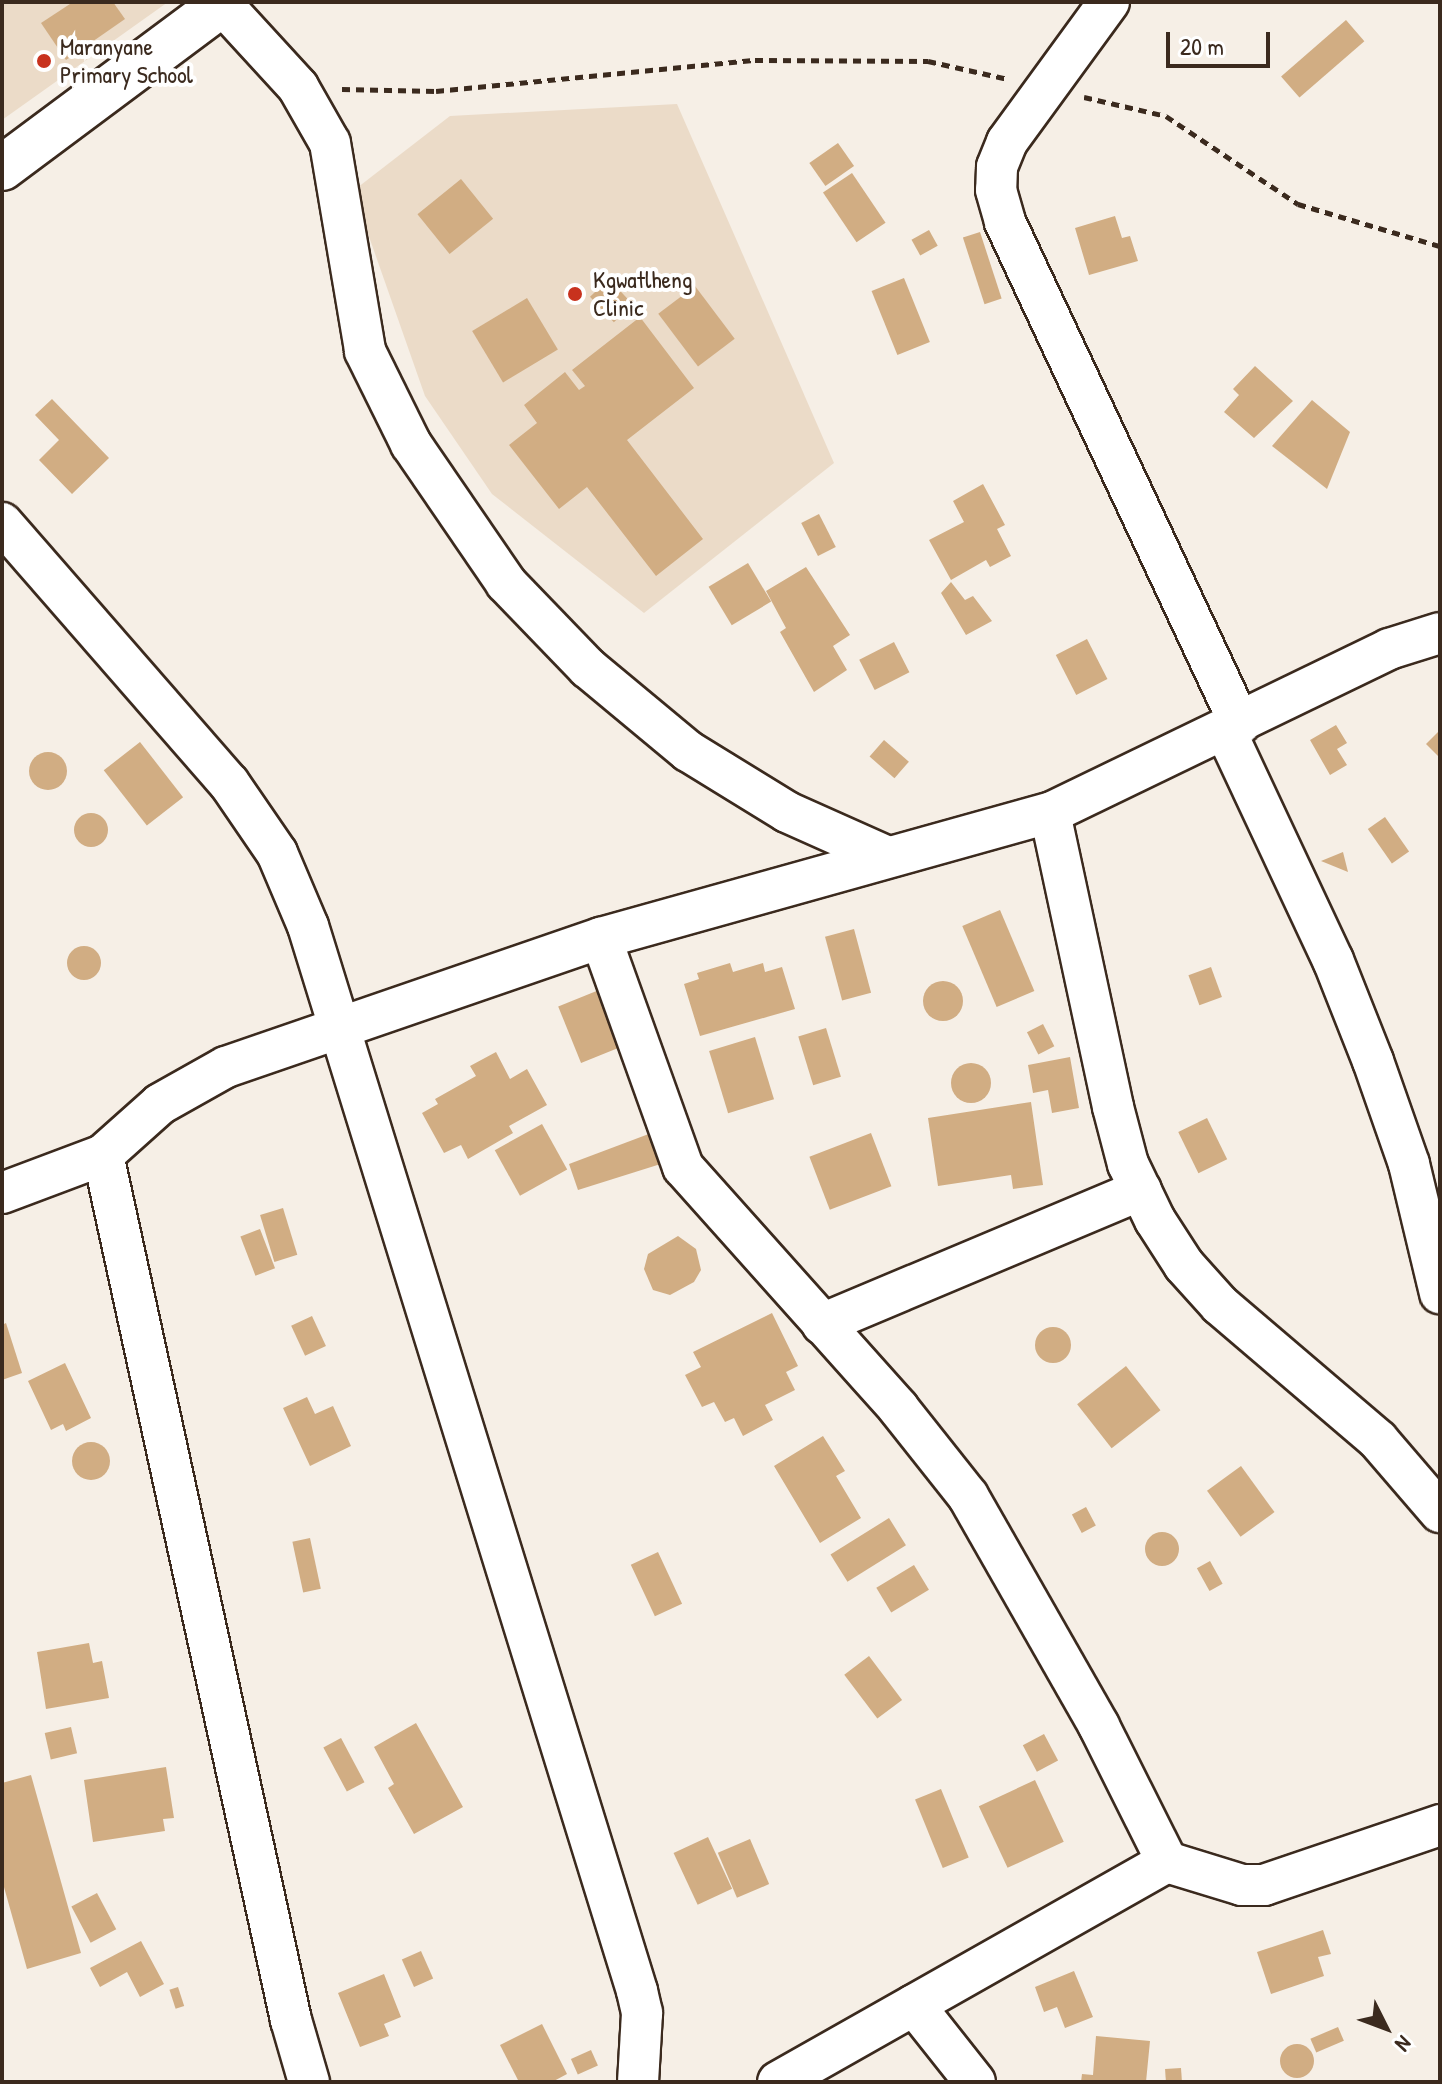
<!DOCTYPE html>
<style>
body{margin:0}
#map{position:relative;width:1442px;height:2084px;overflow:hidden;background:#f6efe6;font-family:"Patrick Hand",sans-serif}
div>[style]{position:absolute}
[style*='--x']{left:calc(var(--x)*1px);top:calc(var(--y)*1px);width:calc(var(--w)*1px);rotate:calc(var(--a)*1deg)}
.built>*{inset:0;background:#ebdbc8}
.building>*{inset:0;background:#d1ad83;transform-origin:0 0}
.round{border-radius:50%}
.path>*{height:5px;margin-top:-2.5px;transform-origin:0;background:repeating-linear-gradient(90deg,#3b2a1e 0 8px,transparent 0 14px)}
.roads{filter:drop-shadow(2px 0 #3b2a1e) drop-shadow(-2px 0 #3b2a1e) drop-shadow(0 2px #3b2a1e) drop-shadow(0 -2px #3b2a1e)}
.street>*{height:40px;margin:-20px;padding:0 20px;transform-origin:20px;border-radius:20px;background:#fff}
.secondary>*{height:44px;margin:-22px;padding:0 22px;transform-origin:22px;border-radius:22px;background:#fff}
.dots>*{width:22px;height:22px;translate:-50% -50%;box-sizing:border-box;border:4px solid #fff;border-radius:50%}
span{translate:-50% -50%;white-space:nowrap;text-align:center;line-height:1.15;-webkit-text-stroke:8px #fff;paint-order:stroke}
.poi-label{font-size:24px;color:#3b2a1e}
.left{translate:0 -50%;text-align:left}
.frame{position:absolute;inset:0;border:4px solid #3b2a1e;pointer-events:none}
.north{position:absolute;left:1346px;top:1988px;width:80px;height:80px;-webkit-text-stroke:6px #fff;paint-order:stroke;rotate:132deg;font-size:22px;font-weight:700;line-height:32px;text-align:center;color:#3b2a1e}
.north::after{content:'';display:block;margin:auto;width:28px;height:36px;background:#3b2a1e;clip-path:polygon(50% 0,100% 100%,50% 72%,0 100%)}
.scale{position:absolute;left:1166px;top:32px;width:104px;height:36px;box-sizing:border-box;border:4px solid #3b2a1e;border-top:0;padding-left:10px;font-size:24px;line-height:28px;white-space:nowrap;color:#3b2a1e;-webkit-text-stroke:6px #fff;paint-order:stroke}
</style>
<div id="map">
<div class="built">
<div style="clip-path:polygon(2px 2px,168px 2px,2px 120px)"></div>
<div style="clip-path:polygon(677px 104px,834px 463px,644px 613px,492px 494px,425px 396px,353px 191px,450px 116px)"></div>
</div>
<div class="building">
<div style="clip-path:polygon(73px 2px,113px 2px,125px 19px,66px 60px,41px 23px)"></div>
<div style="left:1346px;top:20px;width:28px;height:86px;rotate:49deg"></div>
<div style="left:838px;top:143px;width:28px;height:35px;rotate:55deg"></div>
<div style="left:852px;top:173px;width:60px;height:35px;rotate:56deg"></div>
<div style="left:461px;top:179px;width:51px;height:56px;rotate:51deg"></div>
<div style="clip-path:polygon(1115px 216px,1122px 238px,1130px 236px,1138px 261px,1089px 275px,1075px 228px)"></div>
<div style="left:929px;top:230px;width:18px;height:20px;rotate:61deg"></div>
<div style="left:980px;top:232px;width:70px;height:18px;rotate:72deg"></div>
<div style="left:904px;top:278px;width:69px;height:35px;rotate:68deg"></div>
<div style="left:609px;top:279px;width:35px;height:26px;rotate:47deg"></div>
<div style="left:695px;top:286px;width:66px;height:46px;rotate:53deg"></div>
<div style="left:527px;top:298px;width:60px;height:64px;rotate:59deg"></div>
<div style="clip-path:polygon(640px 317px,694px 388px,627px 440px,703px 539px,656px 576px,587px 487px,559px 509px,509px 445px,537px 423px,524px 405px,565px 372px,579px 390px,585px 386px,572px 370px)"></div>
<div style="clip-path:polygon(1255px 366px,1293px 401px,1254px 438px,1224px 412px,1239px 395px,1233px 389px)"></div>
<div style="clip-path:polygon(52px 399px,109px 458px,72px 494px,39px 460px,59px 440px,35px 415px)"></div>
<div style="clip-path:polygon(1312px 400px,1350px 432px,1327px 489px,1272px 446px)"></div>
<div style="clip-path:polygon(983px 484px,1005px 525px,997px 529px,1011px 556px,990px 567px,986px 560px,951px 580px,929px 540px,964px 522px,953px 501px)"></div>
<div style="left:819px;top:514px;width:37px;height:20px;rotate:63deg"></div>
<div style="left:748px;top:563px;width:45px;height:46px;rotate:59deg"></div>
<div style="clip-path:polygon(806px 567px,850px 635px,833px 646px,847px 670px,814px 692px,780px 632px,786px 628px,766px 591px)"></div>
<div style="clip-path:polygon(951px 582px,965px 600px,973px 596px,992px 621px,966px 635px,941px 593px)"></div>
<div style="left:1087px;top:639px;width:45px;height:35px;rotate:63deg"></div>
<div style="left:894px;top:642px;width:34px;height:39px;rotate:63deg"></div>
<div style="clip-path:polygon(1336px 725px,1347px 743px,1337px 749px,1347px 765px,1330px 775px,1310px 740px)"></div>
<div style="clip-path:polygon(1440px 730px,1440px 758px,1426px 744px)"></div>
<div style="left:884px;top:740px;width:33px;height:22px;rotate:41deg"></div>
<div style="left:140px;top:742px;width:70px;height:46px;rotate:52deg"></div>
<div class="round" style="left:29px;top:752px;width:38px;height:38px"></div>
<div class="round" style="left:74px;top:813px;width:34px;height:34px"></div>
<div style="left:1385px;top:817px;width:42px;height:21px;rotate:55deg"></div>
<div style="clip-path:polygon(1343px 852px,1348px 872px,1321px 861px)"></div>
<div style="left:1000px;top:910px;width:88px;height:41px;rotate:67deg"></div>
<div style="left:854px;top:929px;width:66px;height:30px;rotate:75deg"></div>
<div class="round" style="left:67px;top:946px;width:34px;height:34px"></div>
<div style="clip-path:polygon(730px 963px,733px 972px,763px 963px,765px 972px,782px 967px,795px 1009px,700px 1036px,684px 984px,699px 979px,697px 973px)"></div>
<div style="left:1211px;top:967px;width:32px;height:24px;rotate:70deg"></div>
<div class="round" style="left:923px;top:981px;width:40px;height:40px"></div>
<div style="left:599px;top:990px;width:61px;height:44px;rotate:68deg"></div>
<div style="left:1043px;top:1024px;width:25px;height:18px;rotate:63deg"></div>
<div style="left:826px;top:1028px;width:51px;height:29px;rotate:73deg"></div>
<div style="left:755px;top:1037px;width:65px;height:48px;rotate:73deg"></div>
<div style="clip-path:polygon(496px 1052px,510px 1079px,527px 1069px,547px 1105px,509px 1126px,513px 1133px,468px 1159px,461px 1145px,444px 1153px,422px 1113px,438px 1104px,435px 1099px,476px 1076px,470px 1066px)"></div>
<div style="clip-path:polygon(1070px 1057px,1079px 1108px,1052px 1113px,1048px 1090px,1033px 1093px,1028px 1065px)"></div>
<div class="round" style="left:951px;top:1063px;width:40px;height:40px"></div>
<div style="clip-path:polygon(1031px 1102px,1043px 1185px,1013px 1189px,1011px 1175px,938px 1186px,928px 1118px)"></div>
<div style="left:1207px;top:1118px;width:46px;height:32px;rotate:64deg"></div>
<div style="left:542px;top:1124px;width:52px;height:54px;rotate:61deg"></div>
<div style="clip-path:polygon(654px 1132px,667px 1162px,578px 1190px,569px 1164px)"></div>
<div style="left:871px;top:1133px;width:57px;height:66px;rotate:69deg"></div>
<div style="left:283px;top:1208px;width:49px;height:24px;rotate:73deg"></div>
<div style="left:260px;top:1229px;width:42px;height:21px;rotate:69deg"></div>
<div style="clip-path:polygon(678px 1236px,696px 1249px,701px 1270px,694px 1282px,670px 1295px,653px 1290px,644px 1269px,648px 1254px)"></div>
<div style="clip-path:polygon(772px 1313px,798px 1366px,786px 1372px,795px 1390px,765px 1405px,773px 1420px,743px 1436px,734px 1418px,725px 1422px,714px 1402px,702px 1407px,685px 1375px,701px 1367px,693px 1352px)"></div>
<div style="left:312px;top:1316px;width:33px;height:23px;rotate:65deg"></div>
<div style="clip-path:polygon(6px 1323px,22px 1373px,2px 1380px,2px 1325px)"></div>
<div class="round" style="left:1035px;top:1327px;width:36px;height:36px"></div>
<div style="clip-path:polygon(65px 1363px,91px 1418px,66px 1431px,63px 1424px,51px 1430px,28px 1381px)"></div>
<div style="left:1126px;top:1366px;width:56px;height:62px;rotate:52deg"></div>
<div style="clip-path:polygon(307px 1397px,315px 1414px,333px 1406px,351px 1446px,310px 1466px,283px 1408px)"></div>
<div style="clip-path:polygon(823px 1436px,845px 1471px,836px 1476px,861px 1518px,820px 1543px,774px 1466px)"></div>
<div class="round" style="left:72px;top:1442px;width:38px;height:38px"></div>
<div style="left:1241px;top:1466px;width:57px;height:42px;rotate:54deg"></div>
<div style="left:1086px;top:1507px;width:21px;height:16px;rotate:62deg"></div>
<div style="left:889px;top:1518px;width:32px;height:69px;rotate:58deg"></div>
<div class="round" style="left:1145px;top:1532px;width:34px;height:34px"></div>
<div style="left:310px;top:1538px;width:52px;height:18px;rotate:78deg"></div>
<div style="left:658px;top:1552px;width:57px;height:30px;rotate:65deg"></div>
<div style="left:1210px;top:1561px;width:26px;height:15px;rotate:61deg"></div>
<div style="left:914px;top:1565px;width:29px;height:44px;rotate:59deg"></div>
<div style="clip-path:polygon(89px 1643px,93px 1663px,102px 1661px,109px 1698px,46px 1709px,37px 1652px)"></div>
<div style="left:869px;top:1656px;width:55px;height:31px;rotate:53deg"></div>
<div style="clip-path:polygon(416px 1723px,463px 1807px,414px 1834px,388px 1788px,394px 1784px,374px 1747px)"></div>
<div style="left:71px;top:1727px;width:27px;height:27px;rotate:77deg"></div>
<div style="left:1044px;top:1734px;width:30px;height:24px;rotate:62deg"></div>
<div style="left:341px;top:1738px;width:50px;height:20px;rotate:62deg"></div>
<div style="clip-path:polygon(166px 1767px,174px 1818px,163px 1819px,165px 1831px,93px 1842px,84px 1780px)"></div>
<div style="clip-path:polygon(31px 1775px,81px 1953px,27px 1969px,2px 1880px,2px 1783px)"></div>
<div style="left:1035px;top:1780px;width:68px;height:62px;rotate:65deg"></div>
<div style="left:941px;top:1789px;width:74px;height:28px;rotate:68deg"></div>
<div style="left:708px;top:1837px;width:57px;height:38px;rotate:65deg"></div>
<div style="left:750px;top:1839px;width:49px;height:35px;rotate:67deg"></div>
<div style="left:97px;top:1893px;width:41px;height:29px;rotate:62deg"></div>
<div style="clip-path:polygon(1323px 1930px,1331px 1954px,1318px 1957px,1324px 1976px,1271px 1994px,1257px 1952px)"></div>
<div style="clip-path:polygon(141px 1941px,164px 1984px,140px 1997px,127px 1972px,100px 1987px,90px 1968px)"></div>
<div style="left:421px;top:1951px;width:30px;height:21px;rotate:66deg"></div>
<div style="clip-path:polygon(1074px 1971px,1093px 2017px,1065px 2028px,1057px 2007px,1044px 2012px,1035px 1987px)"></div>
<div style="clip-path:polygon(384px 1974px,401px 2017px,384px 2024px,389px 2036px,360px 2047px,338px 1993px)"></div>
<div style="left:178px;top:1987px;width:20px;height:9px;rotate:72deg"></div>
<div style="clip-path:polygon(542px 2024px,567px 2074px,552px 2082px,519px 2082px,500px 2045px)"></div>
<div style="left:1338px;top:2027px;width:15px;height:30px;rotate:67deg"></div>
<div style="clip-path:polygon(1096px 2036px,1150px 2041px,1146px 2082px,1081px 2082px,1082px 2074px,1093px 2075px)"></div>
<div class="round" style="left:1280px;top:2044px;width:34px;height:34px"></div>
<div style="left:591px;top:2050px;width:17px;height:22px;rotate:66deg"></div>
<div style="left:1181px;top:2068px;width:14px;height:16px;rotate:86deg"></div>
</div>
<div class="path">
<div style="--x:342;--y:89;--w:94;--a:1.2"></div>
<div style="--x:436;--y:91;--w:321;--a:-5.6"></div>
<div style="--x:755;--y:60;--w:173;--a:0.3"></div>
<div style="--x:928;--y:61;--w:82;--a:12.7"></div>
<div style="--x:1084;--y:97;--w:84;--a:13"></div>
<div style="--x:1166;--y:116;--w:159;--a:33.7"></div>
<div style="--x:1298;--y:204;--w:148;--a:16.5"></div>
</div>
<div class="roads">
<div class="street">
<div style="--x:1109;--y:2;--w:173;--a:126.1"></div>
<div style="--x:1007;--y:142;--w:27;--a:112"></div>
<div style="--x:997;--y:167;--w:23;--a:92"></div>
<div style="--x:996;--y:190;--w:33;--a:74"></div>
<div style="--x:1005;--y:222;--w:554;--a:64.91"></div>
<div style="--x:222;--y:4;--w:113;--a:47.5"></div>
<div style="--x:298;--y:87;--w:64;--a:60.3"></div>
<div style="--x:330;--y:143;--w:211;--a:80.4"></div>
<div style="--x:365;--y:351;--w:104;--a:63.7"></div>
<div style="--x:411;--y:444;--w:168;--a:55.6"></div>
<div style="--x:506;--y:583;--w:118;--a:46"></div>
<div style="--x:588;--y:668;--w:130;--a:39.7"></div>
<div style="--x:688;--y:751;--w:116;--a:31.6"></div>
<div style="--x:787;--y:812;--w:111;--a:24"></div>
<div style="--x:2;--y:523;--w:345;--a:48.9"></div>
<div style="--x:229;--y:783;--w:85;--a:55.6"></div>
<div style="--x:277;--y:853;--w:79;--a:67"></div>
<div style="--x:308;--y:926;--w:1115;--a:72.83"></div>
<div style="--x:637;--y:1991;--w:23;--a:77"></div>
<div style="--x:642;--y:2013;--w:69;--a:93.3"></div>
<div style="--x:1226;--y:732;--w:252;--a:64.9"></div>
<div style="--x:1333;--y:960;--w:109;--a:68.4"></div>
<div style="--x:1373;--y:1061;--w:109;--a:70.7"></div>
<div style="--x:1409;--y:1164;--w:133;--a:76.5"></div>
<div style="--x:1050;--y:813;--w:301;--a:77.9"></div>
<div style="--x:1113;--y:1107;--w:59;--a:75.3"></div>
<div style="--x:1128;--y:1164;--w:62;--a:64.3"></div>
<div style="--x:1155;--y:1220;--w:54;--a:57.2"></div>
<div style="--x:1184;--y:1265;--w:54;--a:48"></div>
<div style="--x:1220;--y:1305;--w:208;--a:40.5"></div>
<div style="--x:1378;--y:1440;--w:95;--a:49.3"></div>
<div style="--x:601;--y:938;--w:243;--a:70.3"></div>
<div style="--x:683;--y:1167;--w:324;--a:48.2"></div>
<div style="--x:899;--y:1409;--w:111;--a:51.6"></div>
<div style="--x:968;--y:1496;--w:265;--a:60.3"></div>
<div style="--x:1099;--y:1726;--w:152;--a:63.4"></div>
<div style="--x:103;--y:1155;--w:885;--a:77.74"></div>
<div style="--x:291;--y:2020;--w:65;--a:73.8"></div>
<div style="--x:2;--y:1193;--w:108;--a:-20.6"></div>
<div style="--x:103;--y:1155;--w:76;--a:-41.8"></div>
<div style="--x:160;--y:1104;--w:76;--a:-29.3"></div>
<div style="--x:226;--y:1067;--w:397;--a:-19"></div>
<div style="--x:601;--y:938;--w:466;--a:-15.6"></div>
<div style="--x:1050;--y:813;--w:377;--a:-25.8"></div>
<div style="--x:1389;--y:649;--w:53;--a:-17.4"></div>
<div style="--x:822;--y:1324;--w:346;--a:-22.8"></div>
<div style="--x:914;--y:2005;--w:98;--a:51.6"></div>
<div style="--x:778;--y:2082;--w:447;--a:-29.5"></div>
<div style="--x:1167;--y:1862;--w:78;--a:17"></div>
<div style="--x:1242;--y:1885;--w:22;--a:0"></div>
<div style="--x:1264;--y:1885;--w:186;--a:-18.8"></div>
</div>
<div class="secondary">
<div style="--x:2;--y:168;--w:278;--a:-36.7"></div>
</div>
</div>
<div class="dots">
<div style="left:44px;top:61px;background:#c8321e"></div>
<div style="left:575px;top:294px;background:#c8321e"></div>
</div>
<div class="poi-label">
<span class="left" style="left:60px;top:61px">Maranyane<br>Primary School</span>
<span class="left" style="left:593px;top:294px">Kgwatlheng<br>Clinic</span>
</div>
<div class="frame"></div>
<div class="north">N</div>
<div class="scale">20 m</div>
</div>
